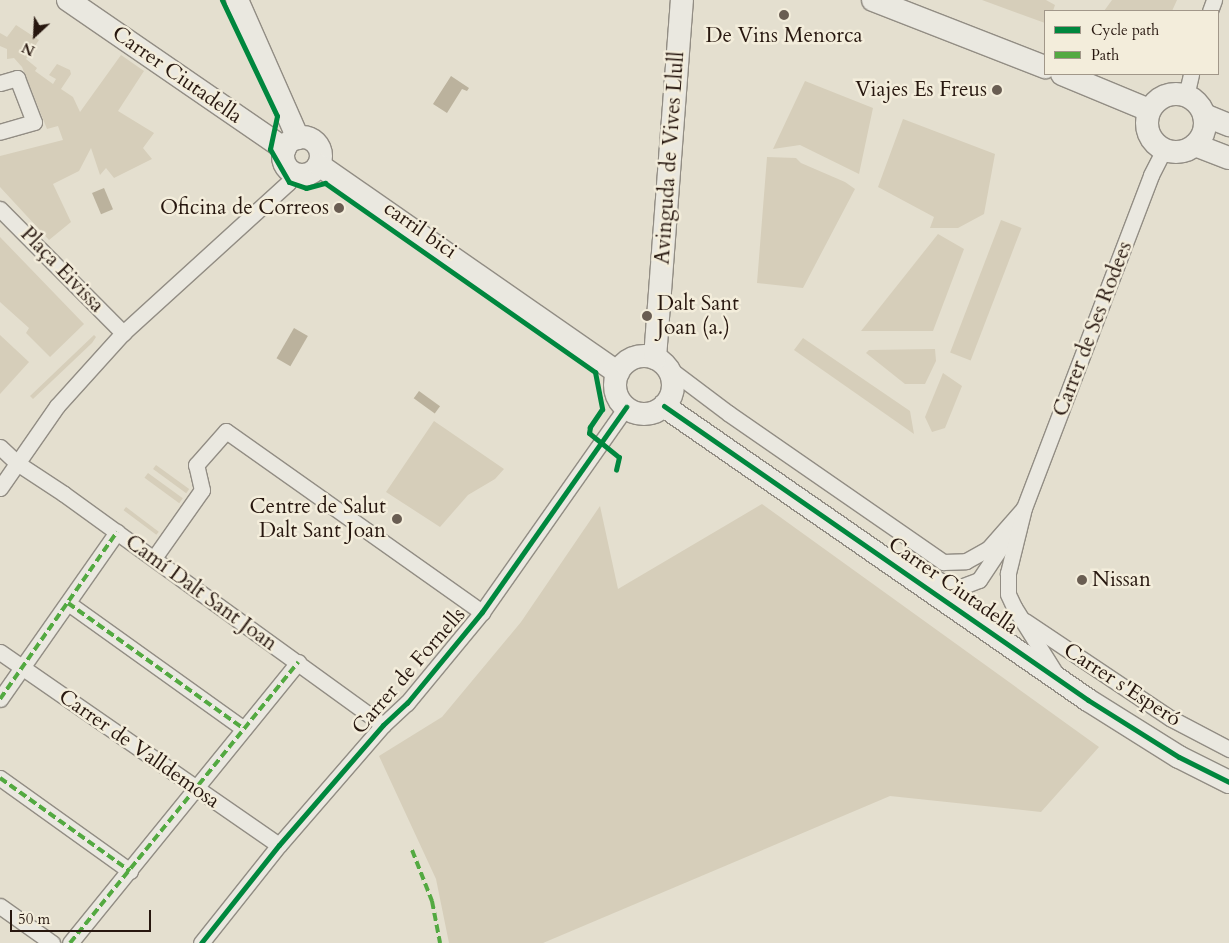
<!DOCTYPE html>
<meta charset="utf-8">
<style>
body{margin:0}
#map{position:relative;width:1229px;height:943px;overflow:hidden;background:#e4dfcf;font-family:Cardo,serif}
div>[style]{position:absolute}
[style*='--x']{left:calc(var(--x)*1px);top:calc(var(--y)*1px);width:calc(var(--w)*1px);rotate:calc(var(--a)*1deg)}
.green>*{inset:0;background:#d6ceba;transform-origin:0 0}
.water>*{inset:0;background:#bbb29d;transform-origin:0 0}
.roads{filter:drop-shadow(1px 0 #928d84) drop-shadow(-1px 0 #928d84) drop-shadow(0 1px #928d84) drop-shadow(0 -1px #928d84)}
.street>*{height:15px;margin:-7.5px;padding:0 7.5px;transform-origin:7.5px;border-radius:7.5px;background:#eae8e0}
.secondary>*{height:22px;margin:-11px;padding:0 11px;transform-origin:11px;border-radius:11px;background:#eae8e0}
.secondary>.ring{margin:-11px;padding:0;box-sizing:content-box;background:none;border:22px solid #eae8e0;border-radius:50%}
.quiet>*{height:4px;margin-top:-2px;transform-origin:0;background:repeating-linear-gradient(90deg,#53a941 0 8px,transparent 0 12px)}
.cycleway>*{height:5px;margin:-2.5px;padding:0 2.5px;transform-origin:2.5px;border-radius:2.5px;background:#00873e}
.dots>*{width:14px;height:14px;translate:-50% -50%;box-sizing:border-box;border:2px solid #f3eddb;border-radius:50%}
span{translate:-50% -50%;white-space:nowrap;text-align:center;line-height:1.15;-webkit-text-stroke:5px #f3eddb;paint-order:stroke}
.poi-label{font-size:21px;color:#27170f}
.right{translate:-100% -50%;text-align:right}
.left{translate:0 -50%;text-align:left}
.street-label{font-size:21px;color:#27170f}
.legend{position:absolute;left:1044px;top:10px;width:175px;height:65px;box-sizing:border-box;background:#f3eddb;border:1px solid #a19789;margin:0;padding:6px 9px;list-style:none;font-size:15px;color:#27170f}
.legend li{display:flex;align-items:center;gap:10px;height:25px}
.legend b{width:25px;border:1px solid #a19789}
.north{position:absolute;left:10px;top:10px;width:50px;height:50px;-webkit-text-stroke:4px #f3eddb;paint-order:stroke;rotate:205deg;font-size:14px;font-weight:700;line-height:20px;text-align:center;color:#27170f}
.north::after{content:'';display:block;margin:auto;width:18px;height:22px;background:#27170f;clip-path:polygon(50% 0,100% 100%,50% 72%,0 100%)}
.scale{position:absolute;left:10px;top:910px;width:141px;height:22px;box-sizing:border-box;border:2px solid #27170f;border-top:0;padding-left:6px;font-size:15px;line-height:18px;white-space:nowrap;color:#27170f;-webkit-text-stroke:4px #f3eddb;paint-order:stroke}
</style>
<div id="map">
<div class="green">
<div style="clip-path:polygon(982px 0,1046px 0,1055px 5px,1053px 11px,1045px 11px,1045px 23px)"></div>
<div style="clip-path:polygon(1112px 0,1177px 0,1172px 11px,1104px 11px)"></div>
<div style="clip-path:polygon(16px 25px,39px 40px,26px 59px,37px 68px,35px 71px,53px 84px,56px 79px,49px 75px,57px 64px,70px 70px,71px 74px,61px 89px,73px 97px,80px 112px,121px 55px,144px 71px,118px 111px,154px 133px,143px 148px,152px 159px,114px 178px,106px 168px,100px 175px,91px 148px,79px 171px,53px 184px,71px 222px,49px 240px,0 187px,0 156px,63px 140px,58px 126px,47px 129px,22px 67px,14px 58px,7px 59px,7px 49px,0 46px,0 33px,7px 37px)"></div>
<div style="clip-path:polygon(805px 81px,873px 108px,859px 174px,800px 145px,773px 149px)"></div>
<div style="clip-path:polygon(903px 119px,995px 154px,984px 214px,958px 228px,930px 228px,934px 217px,878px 187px)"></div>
<div style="clip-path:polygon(767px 157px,796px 158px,801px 163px,845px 182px,855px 189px,803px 288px,757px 283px)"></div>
<div style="left:1001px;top:220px;width:22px;height:142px;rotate:21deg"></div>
<div style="clip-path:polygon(938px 234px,964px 249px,933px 331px,861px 331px)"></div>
<div style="clip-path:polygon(0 237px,84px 324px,50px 357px,26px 333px,29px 328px,0 302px)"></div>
<div style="clip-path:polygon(0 335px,29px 362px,0 394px)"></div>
<div style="clip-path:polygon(94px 335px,96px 337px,92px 343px,33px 399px,30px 396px)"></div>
<div style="clip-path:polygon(803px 338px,910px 411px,914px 434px,794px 350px)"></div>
<div style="clip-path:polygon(935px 349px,936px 361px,925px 384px,905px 384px,866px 353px,869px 350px)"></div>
<div style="clip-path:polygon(943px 373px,962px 386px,945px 428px,932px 432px,925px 417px)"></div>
<div style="clip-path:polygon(434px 421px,504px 469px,495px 479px,468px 495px,440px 527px,386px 492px)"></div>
<div style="left:156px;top:465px;width:41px;height:5px;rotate:36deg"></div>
<div style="left:148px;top:473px;width:43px;height:6px;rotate:36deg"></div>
<div style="clip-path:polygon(762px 504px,1099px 747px,1041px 812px,890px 796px,543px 943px,449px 943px,436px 879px,379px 756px,442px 717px,521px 622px,600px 506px,618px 589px)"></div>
<div style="left:126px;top:507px;width:41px;height:4px;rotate:37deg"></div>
</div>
<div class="water">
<div style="clip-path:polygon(451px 76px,469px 88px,467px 91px,462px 89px,447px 113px,433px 104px)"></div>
<div style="left:104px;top:188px;width:23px;height:13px;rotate:67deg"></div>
<div style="left:294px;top:328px;width:16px;height:35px;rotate:30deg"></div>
<div style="left:419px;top:391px;width:26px;height:9px;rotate:36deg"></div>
</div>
<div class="roads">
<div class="street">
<div style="--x:1210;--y:11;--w:12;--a:-70"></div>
<div style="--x:0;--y:83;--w:18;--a:-16"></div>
<div style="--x:17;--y:78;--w:47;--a:68.9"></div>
<div style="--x:34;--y:122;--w:35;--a:164"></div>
<div style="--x:1186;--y:96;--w:23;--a:-77"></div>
<div style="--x:0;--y:209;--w:175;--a:45.2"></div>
<div style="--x:667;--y:367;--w:76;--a:37"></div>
<div style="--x:728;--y:413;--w:262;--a:34.7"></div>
<div style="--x:943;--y:562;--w:23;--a:-2"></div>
<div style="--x:966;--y:561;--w:25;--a:-29"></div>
<div style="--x:988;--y:549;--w:53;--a:-48.8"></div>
<div style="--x:0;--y:447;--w:23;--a:43"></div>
<div style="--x:17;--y:463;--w:56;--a:33.4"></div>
<div style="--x:64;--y:494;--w:394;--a:35.9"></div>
<div style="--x:0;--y:488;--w:100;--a:-55.2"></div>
<div style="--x:57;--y:406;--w:98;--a:-47.9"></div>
<div style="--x:123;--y:333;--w:223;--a:-42.3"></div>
<div style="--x:288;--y:183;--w:12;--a:-59"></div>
<div style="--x:154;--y:558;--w:83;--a:-54.8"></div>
<div style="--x:202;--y:490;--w:26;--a:-103"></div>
<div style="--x:196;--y:465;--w:45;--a:-48.6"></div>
<div style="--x:226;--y:431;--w:314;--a:35.3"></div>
<div style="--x:917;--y:568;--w:40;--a:28"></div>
<div style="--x:952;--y:587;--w:11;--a:-5"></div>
<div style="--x:963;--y:586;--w:17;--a:-21"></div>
<div style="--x:979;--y:580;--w:50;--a:-56.3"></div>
<div style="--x:68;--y:603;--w:216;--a:35.6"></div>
<div style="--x:1025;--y:621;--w:174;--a:33.8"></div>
<div style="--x:1170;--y:718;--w:67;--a:27.7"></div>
<div style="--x:0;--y:652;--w:339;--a:34.7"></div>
<div style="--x:1056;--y:674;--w:79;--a:-122.1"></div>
<div style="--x:1014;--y:607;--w:14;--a:-115"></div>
<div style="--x:1008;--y:594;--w:21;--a:-90"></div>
<div style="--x:1008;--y:573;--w:67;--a:-76.2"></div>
<div style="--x:1024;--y:508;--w:356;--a:-69.1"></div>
<div style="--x:1151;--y:175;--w:28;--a:-63"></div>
<div style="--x:0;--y:699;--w:204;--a:-55"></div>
<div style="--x:0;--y:778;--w:160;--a:35.6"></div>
<div style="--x:0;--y:906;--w:64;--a:35.4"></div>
<div style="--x:70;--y:943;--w:362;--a:-50.9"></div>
<div style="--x:201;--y:943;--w:125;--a:-51.5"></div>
<div style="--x:279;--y:845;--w:159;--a:-49.1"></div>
<div style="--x:383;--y:725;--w:33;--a:-43"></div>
<div style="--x:407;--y:703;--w:118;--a:-50.5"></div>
<div style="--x:482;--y:612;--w:251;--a:-54.9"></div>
</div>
<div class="secondary">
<div style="--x:68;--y:0;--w:263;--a:34.5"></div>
<div style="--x:237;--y:0;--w:151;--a:66.2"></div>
<div style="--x:873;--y:0;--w:185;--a:21.3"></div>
<div style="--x:1062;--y:74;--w:94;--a:22.5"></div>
<div class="ring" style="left:1147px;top:94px;width:36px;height:36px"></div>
<div style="--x:1204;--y:115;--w:27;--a:22"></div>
<div class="ring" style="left:283px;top:137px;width:16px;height:16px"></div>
<div style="--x:1195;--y:145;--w:36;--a:21"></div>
<div style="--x:319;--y:165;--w:364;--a:34.8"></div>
<div class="ring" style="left:615px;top:356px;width:36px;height:36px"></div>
<div style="--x:655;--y:358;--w:359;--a:-85.7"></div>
<div style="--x:664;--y:406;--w:516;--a:34.74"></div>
<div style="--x:1088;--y:700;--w:107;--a:32.1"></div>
<div style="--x:1179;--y:757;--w:56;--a:26.6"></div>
</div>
</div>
<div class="quiet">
<div style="--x:68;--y:603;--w:216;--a:35.6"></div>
<div style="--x:0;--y:699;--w:204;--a:-55"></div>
<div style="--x:0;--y:778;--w:160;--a:35.6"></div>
<div style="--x:412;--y:850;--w:55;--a:68.6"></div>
<div style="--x:432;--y:901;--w:43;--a:79.2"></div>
<div style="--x:70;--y:943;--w:362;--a:-50.9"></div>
</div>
<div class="cycleway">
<div style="--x:222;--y:0;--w:128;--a:64.6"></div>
<div style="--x:277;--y:116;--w:34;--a:102"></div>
<div style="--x:270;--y:149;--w:38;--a:60"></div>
<div style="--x:289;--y:182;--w:18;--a:19"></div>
<div style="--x:306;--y:188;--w:20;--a:-15"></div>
<div style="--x:325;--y:183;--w:330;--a:35"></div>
<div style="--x:595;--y:372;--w:38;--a:79"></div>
<div style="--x:602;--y:409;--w:22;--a:124"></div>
<div style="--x:590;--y:427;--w:6;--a:99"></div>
<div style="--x:589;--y:433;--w:38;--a:39"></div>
<div style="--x:619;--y:457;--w:13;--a:103"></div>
<div style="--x:664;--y:406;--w:516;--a:34.74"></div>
<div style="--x:1088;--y:700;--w:107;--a:32.1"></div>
<div style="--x:1179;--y:757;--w:56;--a:26.6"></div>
<div style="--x:201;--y:943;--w:125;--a:-51.5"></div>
<div style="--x:279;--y:845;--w:159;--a:-49.1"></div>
<div style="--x:383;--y:725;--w:33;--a:-43"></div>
<div style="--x:407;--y:703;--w:118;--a:-50.5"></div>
<div style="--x:482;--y:612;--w:251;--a:-54.9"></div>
</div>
<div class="dots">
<div style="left:784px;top:15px;background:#695d52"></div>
<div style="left:997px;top:90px;background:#695d52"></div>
<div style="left:339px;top:208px;background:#695d52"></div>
<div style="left:647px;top:316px;background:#695d52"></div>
<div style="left:397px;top:519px;background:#695d52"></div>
<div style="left:1082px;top:580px;background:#695d52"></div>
</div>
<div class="poi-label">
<span style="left:784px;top:36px">De Vins Menorca</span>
<span class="right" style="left:987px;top:90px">Viajes Es Freus</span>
<span class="right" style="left:329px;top:208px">Oficina de Correos</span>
<span class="left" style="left:657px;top:316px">Dalt Sant<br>Joan (a.)</span>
<span class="right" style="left:386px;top:519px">Centre de Salut<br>Dalt Sant Joan</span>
<span class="left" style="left:1092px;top:580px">Nissan</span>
</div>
<div class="street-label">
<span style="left:177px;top:75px;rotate:35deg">Carrer Ciutadella</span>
<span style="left:670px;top:158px;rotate:-86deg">Avinguda de Vives Llull</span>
<span style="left:420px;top:230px;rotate:35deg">carril bici</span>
<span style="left:62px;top:270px;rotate:46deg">Plaça Eivissa</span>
<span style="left:1093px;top:329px;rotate:-69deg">Carrer de Ses Rodees</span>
<span style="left:953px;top:586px;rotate:35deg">Carrer Ciutadella</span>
<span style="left:201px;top:593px;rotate:36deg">Camí Dalt Sant Joan</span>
<span style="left:409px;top:671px;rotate:-49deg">Carrer de Fornells</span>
<span style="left:1122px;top:685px;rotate:33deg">Carrer s'Esperó</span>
<span style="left:139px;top:749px;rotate:35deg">Carrer de Valldemosa</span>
</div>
<ul class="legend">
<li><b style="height:6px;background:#00873e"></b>Cycle path</li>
<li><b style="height:6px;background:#53a941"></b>Path</li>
</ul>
<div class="north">N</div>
<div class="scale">50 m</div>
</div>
